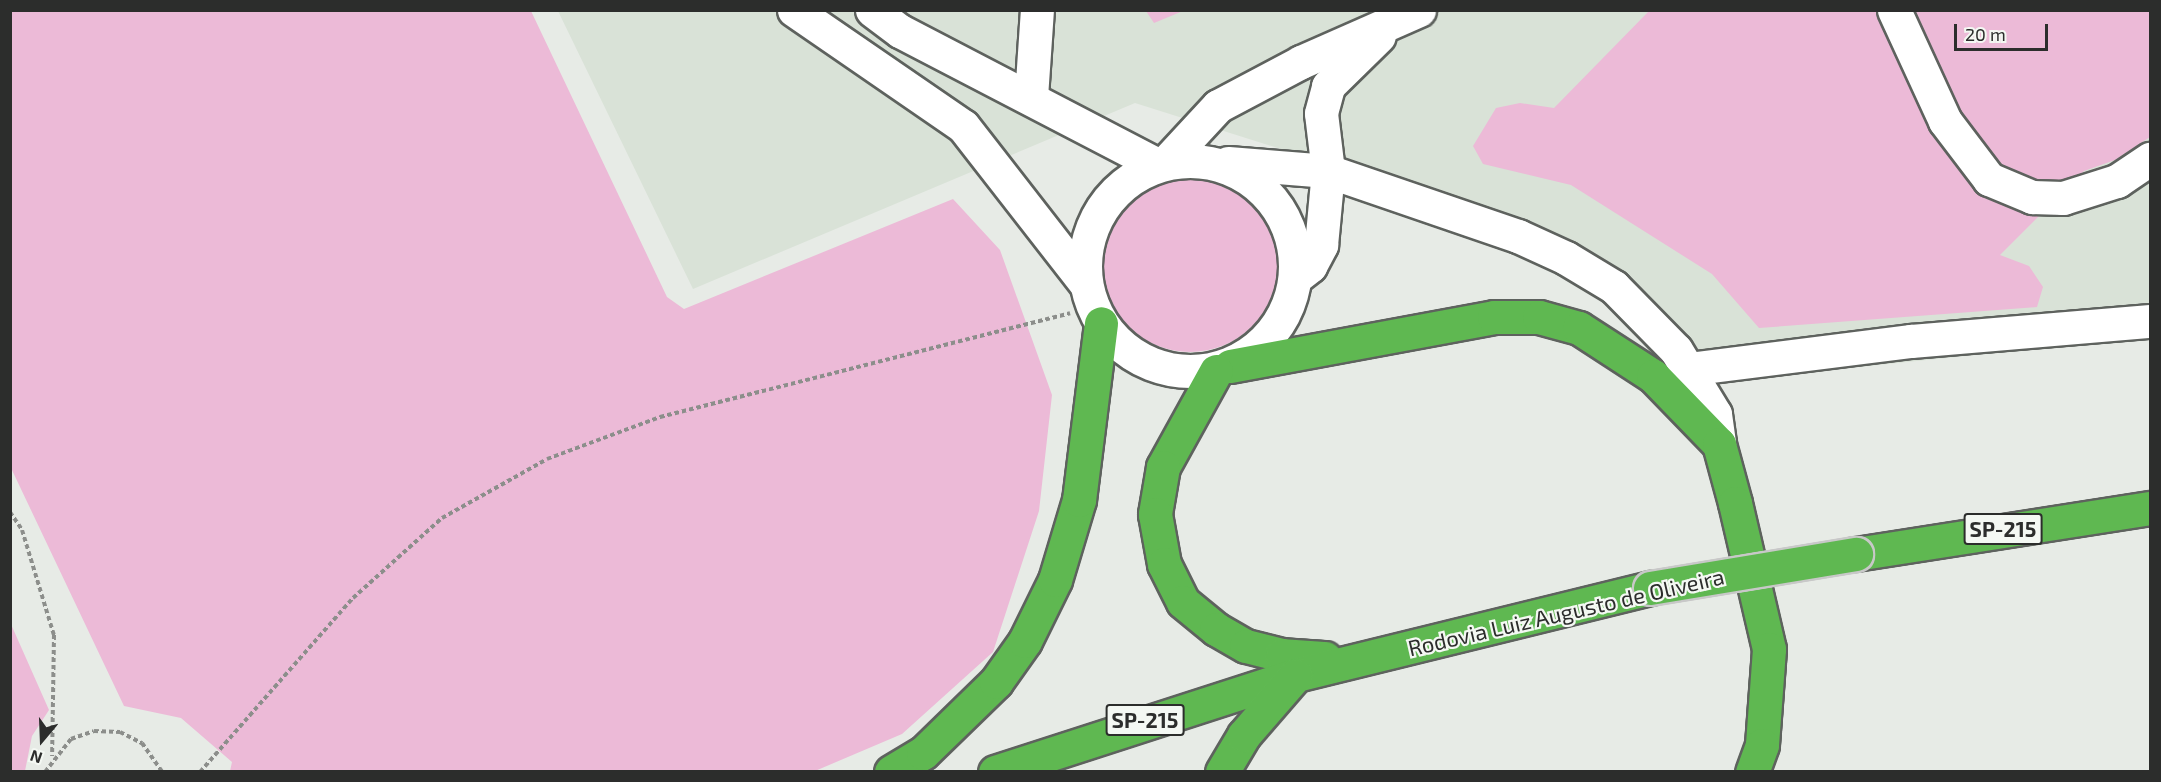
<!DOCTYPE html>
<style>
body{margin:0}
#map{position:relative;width:2161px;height:782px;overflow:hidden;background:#e7ebe6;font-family:"Exo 2",sans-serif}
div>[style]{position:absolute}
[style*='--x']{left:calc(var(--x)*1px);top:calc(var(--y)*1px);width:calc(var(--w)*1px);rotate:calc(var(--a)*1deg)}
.built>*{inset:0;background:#d9e2d7}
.green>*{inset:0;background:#ecbad7}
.round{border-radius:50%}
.path>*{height:4px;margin-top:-2px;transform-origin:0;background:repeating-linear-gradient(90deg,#8c8e8b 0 4.5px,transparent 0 7.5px)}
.roads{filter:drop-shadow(2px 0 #5e625e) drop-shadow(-2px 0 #5e625e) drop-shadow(0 2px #5e625e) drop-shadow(0 -2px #5e625e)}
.minor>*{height:33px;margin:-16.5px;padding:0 16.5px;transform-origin:16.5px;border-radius:16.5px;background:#fff}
.minor>.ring{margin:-16.5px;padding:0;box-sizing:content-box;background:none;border:33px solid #fff;border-radius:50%}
.highway>*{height:33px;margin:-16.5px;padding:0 16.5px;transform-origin:16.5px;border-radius:16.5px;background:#5fb851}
.bridges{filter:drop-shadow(2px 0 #c8c8c8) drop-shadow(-2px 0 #c8c8c8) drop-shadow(0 2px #c8c8c8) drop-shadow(0 -2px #c8c8c8)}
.highway-bridge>*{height:33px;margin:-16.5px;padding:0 16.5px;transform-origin:16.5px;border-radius:16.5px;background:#5fb851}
span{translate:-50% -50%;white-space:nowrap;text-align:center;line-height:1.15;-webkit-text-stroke:4.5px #f4f8f3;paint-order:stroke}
.shield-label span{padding:2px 4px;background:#f4f8f3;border:2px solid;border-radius:4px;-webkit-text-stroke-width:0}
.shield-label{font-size:21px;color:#2c2d2c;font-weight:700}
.street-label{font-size:22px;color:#2c2d2c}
.frame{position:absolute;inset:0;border:12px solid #2c2d2c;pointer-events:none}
.north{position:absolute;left:12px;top:710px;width:60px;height:60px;-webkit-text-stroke:4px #f4f8f3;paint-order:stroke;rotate:199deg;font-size:16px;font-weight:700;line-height:24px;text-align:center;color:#2c2d2c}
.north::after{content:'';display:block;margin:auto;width:21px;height:27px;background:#2c2d2c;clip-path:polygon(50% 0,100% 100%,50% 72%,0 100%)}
.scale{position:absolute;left:1954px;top:24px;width:94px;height:27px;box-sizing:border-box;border:3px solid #2c2d2c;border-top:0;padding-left:8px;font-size:18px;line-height:21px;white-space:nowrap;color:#2c2d2c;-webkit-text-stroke:4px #f4f8f3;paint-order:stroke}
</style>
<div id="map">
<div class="built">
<div style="clip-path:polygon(558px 11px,2150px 11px,2150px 337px,1713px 382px,1662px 321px,1357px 173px,1135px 103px,693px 289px)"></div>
</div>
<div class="green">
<div style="clip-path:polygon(10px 11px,531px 11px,667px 297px,684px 309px,953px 199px,1000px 250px,1052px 395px,1039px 511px,993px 652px,902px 734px,815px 771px,230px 771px,232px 762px,181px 718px,124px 706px,11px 468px)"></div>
<div style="clip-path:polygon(1146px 11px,1183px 11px,1154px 23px)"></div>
<div style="clip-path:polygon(1649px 11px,2150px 11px,2150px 137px,2115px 160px,2084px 171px,2000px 255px,2029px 266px,2043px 287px,2037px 307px,1759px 328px,1712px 274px,1571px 185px,1483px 164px,1473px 146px,1496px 108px,1520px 103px,1554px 108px)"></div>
<div class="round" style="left:1102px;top:176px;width:176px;height:176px"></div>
<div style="clip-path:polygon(10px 622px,49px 710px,32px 736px,25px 771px,11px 771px)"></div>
</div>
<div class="path">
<div style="--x:10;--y:512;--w:22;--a:56"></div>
<div style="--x:22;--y:530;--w:110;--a:73.1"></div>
<div style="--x:54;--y:635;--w:121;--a:90.9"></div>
<div style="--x:45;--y:772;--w:42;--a:-51.8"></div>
<div style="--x:71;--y:739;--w:24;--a:-19"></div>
<div style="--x:94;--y:731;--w:26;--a:2"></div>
<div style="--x:120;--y:732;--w:25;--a:27"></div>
<div style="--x:142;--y:743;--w:35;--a:55"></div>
<div style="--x:200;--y:772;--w:232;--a:-48.7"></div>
<div style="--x:353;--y:598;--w:120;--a:-42"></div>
<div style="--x:442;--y:518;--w:120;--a:-29.3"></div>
<div style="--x:547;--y:459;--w:121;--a:-20.4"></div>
<div style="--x:660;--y:417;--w:423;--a:-14.2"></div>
</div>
<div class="roads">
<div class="minor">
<div style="--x:794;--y:10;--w:205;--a:34.5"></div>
<div style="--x:963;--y:126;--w:200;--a:52.1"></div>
<div style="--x:872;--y:10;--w:35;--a:37"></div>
<div style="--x:900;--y:31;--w:288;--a:27.5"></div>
<div style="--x:1894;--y:10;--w:122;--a:65.3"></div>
<div style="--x:1945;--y:121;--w:73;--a:52.8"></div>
<div style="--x:1989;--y:179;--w:47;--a:22.7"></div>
<div style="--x:2032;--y:197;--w:31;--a:2"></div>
<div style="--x:2063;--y:198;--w:57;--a:-17.5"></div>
<div style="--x:2117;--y:181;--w:40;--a:-34"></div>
<div style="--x:1031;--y:97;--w:87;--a:-86.1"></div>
<div class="ring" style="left:1085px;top:161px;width:177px;height:177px"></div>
<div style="--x:1167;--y:161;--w:75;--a:-47.2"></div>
<div style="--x:1218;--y:106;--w:94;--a:-27.9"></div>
<div style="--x:1301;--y:62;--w:129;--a:-23.8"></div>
<div style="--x:1228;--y:163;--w:100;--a:4.6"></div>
<div style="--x:1328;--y:171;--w:201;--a:18.9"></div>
<div style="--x:1518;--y:236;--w:53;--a:24.6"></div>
<div style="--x:1566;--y:258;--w:56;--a:31.1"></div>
<div style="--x:1614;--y:287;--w:88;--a:45.5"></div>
<div style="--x:1676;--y:350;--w:75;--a:58.6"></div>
<div style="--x:1715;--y:414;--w:30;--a:82"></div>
<div style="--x:1296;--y:277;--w:18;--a:-38"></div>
<div style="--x:1310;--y:266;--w:24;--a:-62"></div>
<div style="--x:1321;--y:245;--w:74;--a:-84.6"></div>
<div style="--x:1328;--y:171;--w:58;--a:-96.9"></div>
<div style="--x:1321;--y:113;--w:28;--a:-75"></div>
<div style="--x:1328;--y:86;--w:71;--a:-44.4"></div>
<div style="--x:1688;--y:369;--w:225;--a:-7.2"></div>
<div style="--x:1911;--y:341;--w:240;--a:-4.8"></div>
</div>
<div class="highway">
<div style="--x:1230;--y:366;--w:269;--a:-10.5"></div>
<div style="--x:1494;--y:317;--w:45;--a:0"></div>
<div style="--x:1539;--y:317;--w:41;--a:15.4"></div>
<div style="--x:1579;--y:328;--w:88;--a:33"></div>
<div style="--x:1653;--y:376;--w:95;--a:45.9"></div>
<div style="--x:1719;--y:444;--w:61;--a:74.8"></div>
<div style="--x:1735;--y:503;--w:150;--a:76.9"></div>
<div style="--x:1769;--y:649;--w:96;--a:94.2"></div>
<div style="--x:1762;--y:745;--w:29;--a:110"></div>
<div style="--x:1216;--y:371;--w:110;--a:118.9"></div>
<div style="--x:1163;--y:467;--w:48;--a:99.7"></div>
<div style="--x:1155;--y:514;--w:51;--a:79.8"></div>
<div style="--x:1164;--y:564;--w:42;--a:63.4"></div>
<div style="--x:1183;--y:602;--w:43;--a:39.3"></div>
<div style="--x:1216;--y:629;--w:34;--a:30"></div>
<div style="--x:1246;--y:646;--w:37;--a:14"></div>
<div style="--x:1282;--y:655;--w:43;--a:4"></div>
<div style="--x:1856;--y:554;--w:298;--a:-8.9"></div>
<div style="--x:891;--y:772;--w:37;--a:-31"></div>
<div style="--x:923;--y:753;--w:102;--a:-44.2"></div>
<div style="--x:996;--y:682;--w:50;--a:-54.7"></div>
<div style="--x:1025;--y:641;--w:68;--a:-63.8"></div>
<div style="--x:1055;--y:580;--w:84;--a:-73.3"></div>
<div style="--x:1079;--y:500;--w:178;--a:-82.9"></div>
<div style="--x:995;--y:772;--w:316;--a:-17.9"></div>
<div style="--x:1296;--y:675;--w:365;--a:-13.8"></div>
<div style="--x:1222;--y:772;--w:43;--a:-59.3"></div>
<div style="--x:1244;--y:735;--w:79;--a:-49.1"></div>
</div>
</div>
<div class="bridges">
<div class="highway-bridge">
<div style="--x:1650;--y:588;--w:209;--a:-9.4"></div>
</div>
</div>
<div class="shield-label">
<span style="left:2003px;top:529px">SP-215</span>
<span style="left:1145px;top:720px">SP-215</span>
</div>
<div class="street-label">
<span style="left:1566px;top:612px;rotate:-13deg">Rodovia Luiz Augusto de Oliveira</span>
</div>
<div class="frame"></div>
<div class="north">N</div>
<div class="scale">20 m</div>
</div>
